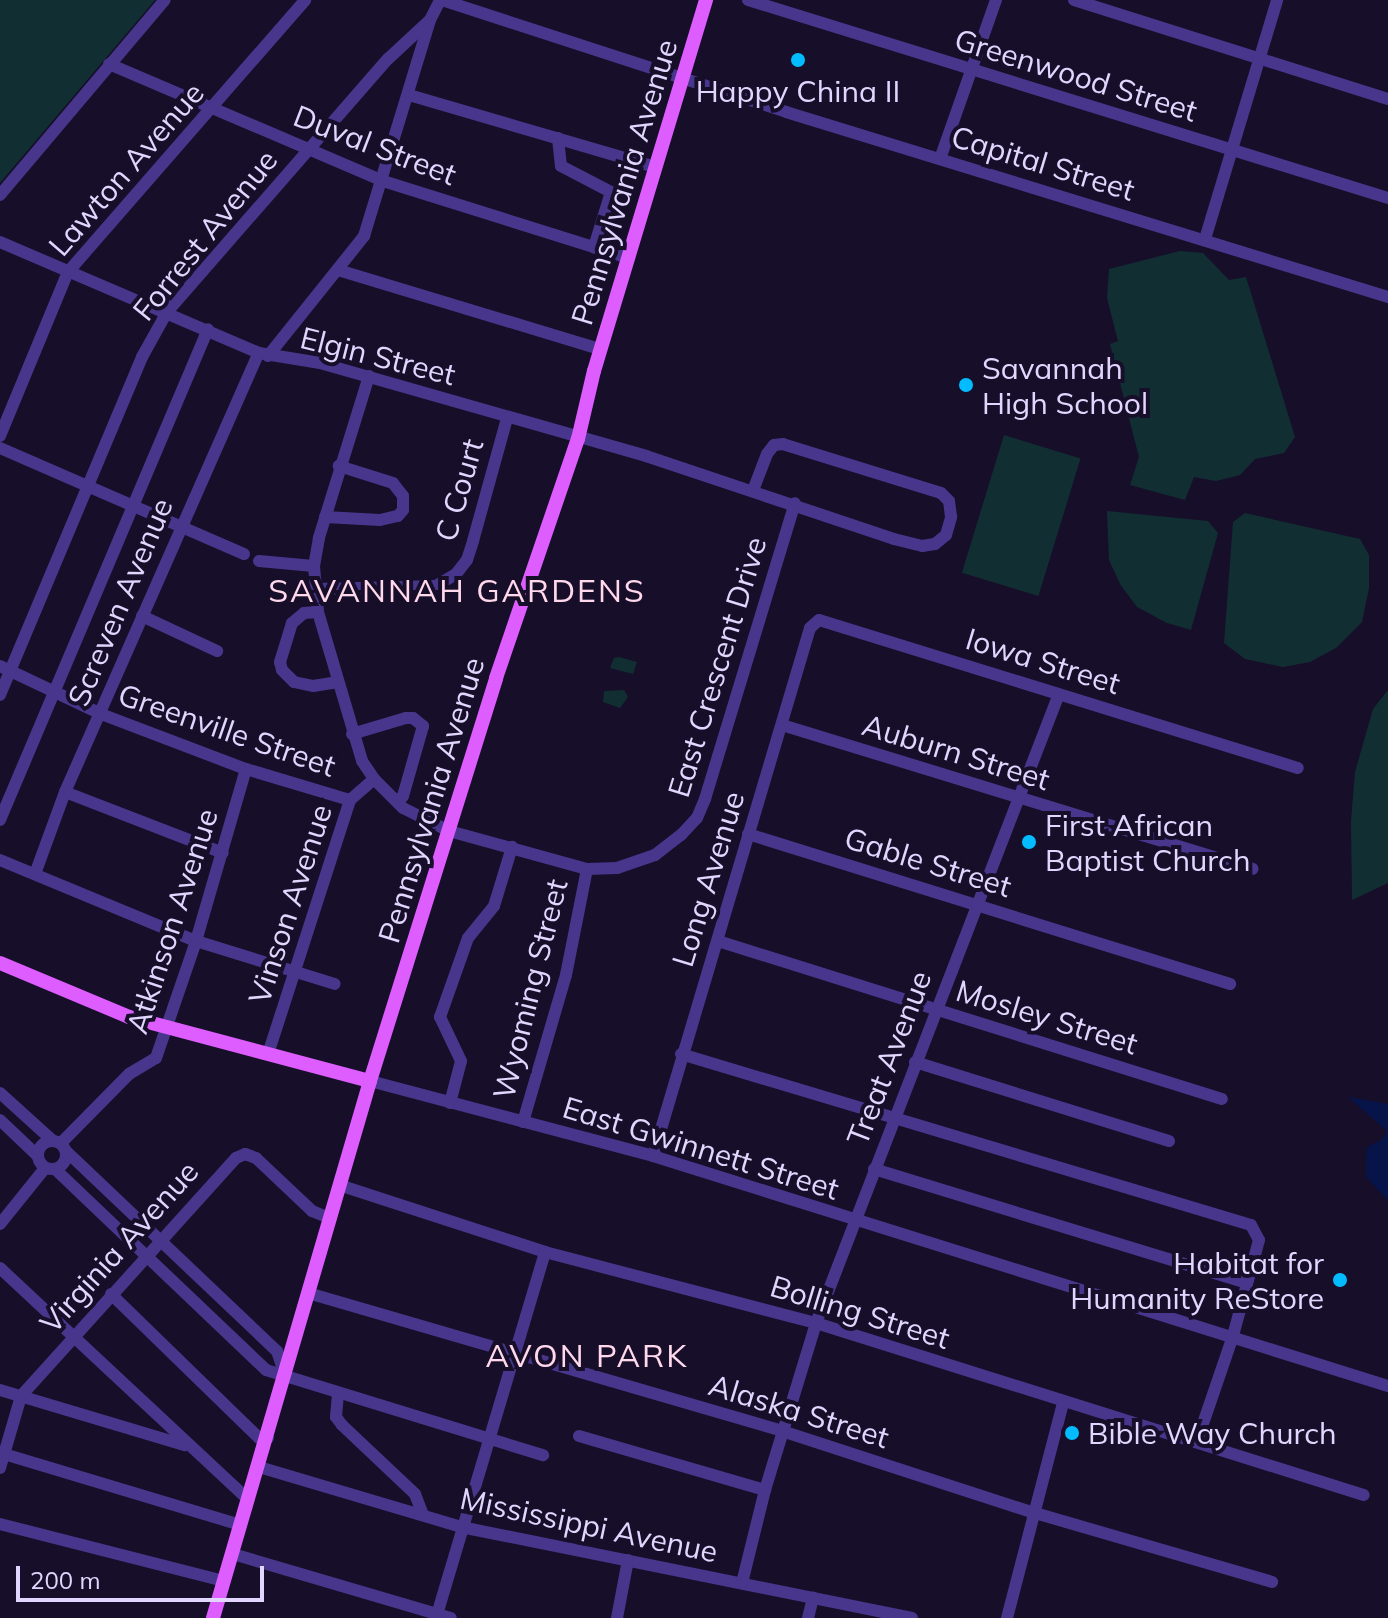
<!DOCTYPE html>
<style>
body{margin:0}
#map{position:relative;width:1388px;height:1618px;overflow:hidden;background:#170e29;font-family:Mulish,sans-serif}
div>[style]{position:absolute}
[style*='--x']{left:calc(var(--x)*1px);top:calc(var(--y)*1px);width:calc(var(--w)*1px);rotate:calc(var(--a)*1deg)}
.green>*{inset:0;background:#112f33;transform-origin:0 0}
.water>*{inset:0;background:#071449}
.minor>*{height:12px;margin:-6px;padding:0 6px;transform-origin:6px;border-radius:6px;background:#47368b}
.minor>.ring{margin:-6px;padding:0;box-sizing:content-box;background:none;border:12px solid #47368b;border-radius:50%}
.major>*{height:14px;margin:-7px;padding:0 7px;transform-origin:7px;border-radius:7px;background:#dd5dff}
.dots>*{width:22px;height:22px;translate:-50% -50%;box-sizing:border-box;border:4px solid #170e29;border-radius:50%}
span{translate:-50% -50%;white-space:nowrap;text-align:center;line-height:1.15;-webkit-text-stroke:8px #170e29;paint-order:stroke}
.street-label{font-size:30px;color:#e2d6ff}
.poi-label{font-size:30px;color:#e2d6ff}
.left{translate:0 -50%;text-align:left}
.right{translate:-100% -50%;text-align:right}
.neighbourhood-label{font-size:32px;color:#ffd8eb;letter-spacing:2px}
.scale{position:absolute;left:16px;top:1566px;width:248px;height:36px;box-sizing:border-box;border:4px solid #e2d6ff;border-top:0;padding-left:10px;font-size:24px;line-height:28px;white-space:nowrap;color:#e2d6ff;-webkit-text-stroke:6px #170e29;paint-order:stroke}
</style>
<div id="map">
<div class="green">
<div style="clip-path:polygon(0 0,155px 0,0 183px)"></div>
<div style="clip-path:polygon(1180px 251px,1203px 253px,1229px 280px,1246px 277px,1295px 437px,1284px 453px,1255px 459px,1240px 475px,1216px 481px,1194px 477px,1185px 500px,1130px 485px,1139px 457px,1110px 344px,1118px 341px,1107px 298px,1109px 269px)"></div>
<div style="left:1004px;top:435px;width:80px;height:144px;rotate:17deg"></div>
<div style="clip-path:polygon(1107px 511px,1208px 521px,1218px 533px,1191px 630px,1167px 623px,1137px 607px,1120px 584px,1109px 560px)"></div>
<div style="clip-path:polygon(1245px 513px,1360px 539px,1369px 555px,1369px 588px,1362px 622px,1336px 648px,1310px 662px,1283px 667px,1245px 659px,1224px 643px,1233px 522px)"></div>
<div style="clip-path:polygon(619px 657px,637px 662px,633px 674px,610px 668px,614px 658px)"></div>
<div style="clip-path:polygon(624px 690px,628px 697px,620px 708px,603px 702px,604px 691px)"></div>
<div style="clip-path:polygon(1388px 690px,1388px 883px,1352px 900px,1351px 821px,1355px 772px,1373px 709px)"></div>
</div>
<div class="water">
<div style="clip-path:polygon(1348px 1097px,1388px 1104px,1388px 1201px,1366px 1177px,1366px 1161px,1367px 1147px,1381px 1140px,1387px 1131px)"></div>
</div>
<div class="minor">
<div style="--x:442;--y:0;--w:362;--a:18"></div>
<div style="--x:786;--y:112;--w:630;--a:17.08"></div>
<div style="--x:748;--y:0;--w:670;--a:17.19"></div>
<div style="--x:1074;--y:0;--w:329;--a:17.5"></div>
<div style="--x:109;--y:64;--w:298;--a:23.1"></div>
<div style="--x:383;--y:181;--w:258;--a:17.4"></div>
<div style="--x:409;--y:95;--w:257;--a:16.3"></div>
<div style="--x:558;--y:138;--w:28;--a:84"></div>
<div style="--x:561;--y:166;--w:56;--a:27.5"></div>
<div style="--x:611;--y:192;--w:58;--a:107.2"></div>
<div style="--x:940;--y:159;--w:169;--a:-70.6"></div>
<div style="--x:0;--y:195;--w:255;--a:-49.8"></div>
<div style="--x:1205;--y:239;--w:250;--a:-73.2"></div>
<div style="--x:0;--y:242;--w:282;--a:23.2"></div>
<div style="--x:259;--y:353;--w:62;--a:9.3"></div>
<div style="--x:320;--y:363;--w:339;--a:15.9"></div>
<div style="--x:646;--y:456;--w:262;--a:18.5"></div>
<div style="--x:894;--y:539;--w:29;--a:14"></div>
<div style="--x:922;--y:546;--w:13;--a:-9"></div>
<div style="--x:935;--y:544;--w:14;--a:-39"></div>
<div style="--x:946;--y:535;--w:19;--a:-74"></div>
<div style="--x:951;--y:517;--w:16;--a:-97"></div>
<div style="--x:949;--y:501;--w:11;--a:-135"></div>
<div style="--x:941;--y:493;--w:165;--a:-162.8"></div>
<div style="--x:783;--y:444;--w:9;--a:174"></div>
<div style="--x:774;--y:445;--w:11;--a:128"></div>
<div style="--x:767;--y:454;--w:40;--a:111"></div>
<div style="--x:338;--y:270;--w:274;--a:16.8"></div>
<div style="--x:268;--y:356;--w:154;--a:-51.3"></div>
<div style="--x:364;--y:236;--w:226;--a:-73"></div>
<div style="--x:430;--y:20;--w:22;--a:-63"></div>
<div style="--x:369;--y:376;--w:170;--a:107.2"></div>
<div style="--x:319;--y:538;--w:28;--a:100"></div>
<div style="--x:314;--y:566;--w:46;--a:85"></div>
<div style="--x:318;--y:612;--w:155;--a:73.5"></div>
<div style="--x:362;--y:761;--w:22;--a:56"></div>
<div style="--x:374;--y:779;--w:41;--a:45"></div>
<div style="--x:403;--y:808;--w:51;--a:26.6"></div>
<div style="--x:449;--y:831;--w:143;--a:15.4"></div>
<div style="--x:587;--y:869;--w:30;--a:-2"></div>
<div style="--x:617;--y:868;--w:40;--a:-18.9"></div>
<div style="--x:655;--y:855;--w:33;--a:-38"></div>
<div style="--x:681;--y:835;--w:23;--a:-47"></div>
<div style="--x:697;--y:818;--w:21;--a:-67"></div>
<div style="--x:705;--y:799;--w:309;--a:-73.1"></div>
<div style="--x:0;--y:436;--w:178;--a:-67.5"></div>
<div style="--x:68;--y:272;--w:361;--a:-48.9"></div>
<div style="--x:0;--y:448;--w:266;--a:23.5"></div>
<div style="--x:325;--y:517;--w:55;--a:3.1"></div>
<div style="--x:380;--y:520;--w:18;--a:-13"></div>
<div style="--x:398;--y:516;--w:8;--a:-50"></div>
<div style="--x:403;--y:510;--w:14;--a:-90"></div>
<div style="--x:403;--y:496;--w:16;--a:-128"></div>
<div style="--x:393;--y:483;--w:57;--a:-162.5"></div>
<div style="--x:259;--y:561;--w:55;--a:5.2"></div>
<div style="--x:315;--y:589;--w:121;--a:-1.4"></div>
<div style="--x:436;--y:586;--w:23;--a:-31"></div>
<div style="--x:456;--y:574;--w:18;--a:-52"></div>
<div style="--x:467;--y:560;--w:20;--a:-72"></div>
<div style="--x:473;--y:541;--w:128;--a:-74.5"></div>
<div style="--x:318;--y:612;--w:14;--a:176"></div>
<div style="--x:304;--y:613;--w:16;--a:140"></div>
<div style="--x:292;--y:623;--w:41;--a:107.1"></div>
<div style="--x:280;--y:662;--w:8;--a:76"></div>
<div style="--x:282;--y:670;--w:17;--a:45"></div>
<div style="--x:294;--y:682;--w:19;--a:12"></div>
<div style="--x:313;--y:686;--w:24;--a:-9"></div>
<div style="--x:142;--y:616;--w:83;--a:25"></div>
<div style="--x:0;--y:666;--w:112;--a:25.4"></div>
<div style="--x:101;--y:714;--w:155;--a:20.8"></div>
<div style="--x:246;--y:769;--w:109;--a:16.6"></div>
<div style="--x:0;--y:695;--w:367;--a:-67.2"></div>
<div style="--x:142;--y:357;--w:51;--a:-60.9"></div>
<div style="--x:167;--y:312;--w:336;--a:-48.9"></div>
<div style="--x:388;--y:59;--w:57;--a:-42.9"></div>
<div style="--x:782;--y:725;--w:492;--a:17"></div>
<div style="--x:352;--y:734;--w:56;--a:-16.5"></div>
<div style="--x:406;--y:718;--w:7;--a:0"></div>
<div style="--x:413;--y:718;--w:13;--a:39"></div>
<div style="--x:423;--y:726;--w:73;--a:105.9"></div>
<div style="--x:403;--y:796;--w:7;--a:135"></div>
<div style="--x:65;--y:792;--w:169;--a:21.1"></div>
<div style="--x:0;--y:820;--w:533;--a:-67.04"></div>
<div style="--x:748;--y:834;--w:505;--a:17.29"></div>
<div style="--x:0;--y:860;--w:212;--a:22.5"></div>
<div style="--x:196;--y:941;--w:145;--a:17.2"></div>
<div style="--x:35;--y:874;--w:87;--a:-69.9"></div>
<div style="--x:65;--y:792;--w:480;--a:-66.2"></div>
<div style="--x:718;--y:941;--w:528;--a:17.41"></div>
<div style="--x:268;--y:1054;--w:267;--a:-72.1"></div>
<div style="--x:350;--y:800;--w:32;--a:-41"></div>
<div style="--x:681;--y:1054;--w:595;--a:16.7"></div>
<div style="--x:1251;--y:1225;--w:17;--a:62"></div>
<div style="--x:1259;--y:1240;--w:99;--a:105.2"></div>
<div style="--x:1233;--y:1336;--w:111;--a:108.9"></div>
<div style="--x:915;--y:1062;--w:266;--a:17.3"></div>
<div style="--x:370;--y:1081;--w:293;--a:14.8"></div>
<div style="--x:653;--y:1156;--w:770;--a:17.38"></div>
<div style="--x:0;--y:1093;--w:70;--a:42.1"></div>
<div style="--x:450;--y:1103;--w:43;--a:-75.3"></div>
<div style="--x:461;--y:1061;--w:49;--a:-115.5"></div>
<div style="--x:440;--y:1017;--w:84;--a:-70.5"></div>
<div style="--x:468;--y:938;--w:41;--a:-50.9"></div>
<div style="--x:494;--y:906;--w:62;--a:-73"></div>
<div style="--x:0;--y:1120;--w:52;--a:43.5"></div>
<div style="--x:523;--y:1122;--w:153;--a:-73.7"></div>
<div style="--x:566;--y:975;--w:108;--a:-78.8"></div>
<div class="ring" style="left:38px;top:1141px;width:16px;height:16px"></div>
<div style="--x:61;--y:1143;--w:97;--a:-45.4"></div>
<div style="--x:129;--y:1074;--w:31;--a:-31"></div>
<div style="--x:156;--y:1058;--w:124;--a:-71.1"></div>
<div style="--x:196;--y:941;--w:179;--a:-73.8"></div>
<div style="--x:66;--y:1151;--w:291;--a:43.5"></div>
<div style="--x:277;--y:1351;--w:26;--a:72"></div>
<div style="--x:653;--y:1156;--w:551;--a:-73.44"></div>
<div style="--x:810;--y:628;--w:12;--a:-42"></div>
<div style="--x:819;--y:620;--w:501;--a:17.17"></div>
<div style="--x:55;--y:1169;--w:291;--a:43.6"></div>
<div style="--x:266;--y:1370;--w:290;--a:17.1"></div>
<div style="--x:874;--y:1169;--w:390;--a:17"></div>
<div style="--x:339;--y:1185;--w:217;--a:18"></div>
<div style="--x:545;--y:1252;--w:280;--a:14.7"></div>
<div style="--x:816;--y:1323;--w:574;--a:17.43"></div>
<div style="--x:0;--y:1224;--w:72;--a:-51.2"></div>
<div style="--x:0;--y:1268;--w:338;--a:43"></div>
<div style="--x:308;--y:1293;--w:497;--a:16.2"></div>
<div style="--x:785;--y:1432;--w:263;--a:18"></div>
<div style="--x:1035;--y:1513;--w:247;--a:16.2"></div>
<div style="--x:111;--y:1294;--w:206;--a:44.2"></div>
<div style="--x:259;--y:1438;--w:9;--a:0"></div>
<div style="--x:0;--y:1390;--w:193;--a:16.6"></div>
<div style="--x:338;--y:1394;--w:23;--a:95"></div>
<div style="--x:336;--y:1417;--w:10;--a:53"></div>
<div style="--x:342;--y:1425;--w:100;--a:43.4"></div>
<div style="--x:415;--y:1494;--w:22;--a:69"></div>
<div style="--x:579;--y:1436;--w:194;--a:16.2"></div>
<div style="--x:4;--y:1454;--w:246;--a:16.7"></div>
<div style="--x:259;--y:1467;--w:211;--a:16.5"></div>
<div style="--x:461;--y:1527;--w:460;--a:11.4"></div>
<div style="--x:0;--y:1468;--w:75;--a:-73.7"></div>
<div style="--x:21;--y:1396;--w:321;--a:-47.9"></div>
<div style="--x:236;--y:1158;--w:10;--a:-24"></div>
<div style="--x:245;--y:1154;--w:12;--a:20"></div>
<div style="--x:256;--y:1158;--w:77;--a:43.4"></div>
<div style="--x:312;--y:1211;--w:18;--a:22"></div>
<div style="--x:0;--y:1524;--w:230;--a:14.3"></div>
<div style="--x:233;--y:1554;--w:227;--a:16.4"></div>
<div style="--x:742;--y:1583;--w:96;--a:-76.1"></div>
<div style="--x:765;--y:1490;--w:175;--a:-73"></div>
<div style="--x:816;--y:1323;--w:674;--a:-68.88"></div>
<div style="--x:436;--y:1618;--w:382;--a:-73.4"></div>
<div style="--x:617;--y:1618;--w:59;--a:-79.3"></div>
<div style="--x:808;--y:1618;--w:21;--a:-76"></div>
<div style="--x:1007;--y:1618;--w:222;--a:-75.4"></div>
</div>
<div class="major">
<div style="--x:0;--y:963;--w:140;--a:22.7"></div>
<div style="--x:129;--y:1017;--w:249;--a:14.9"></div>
<div style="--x:213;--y:1618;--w:559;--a:-73.7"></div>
<div style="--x:370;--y:1081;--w:422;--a:-72.6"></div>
<div style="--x:496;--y:678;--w:253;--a:-71.1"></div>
<div style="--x:578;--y:439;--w:70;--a:-76.8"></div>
<div style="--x:594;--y:371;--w:388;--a:-73.2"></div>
</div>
<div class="dots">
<div style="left:798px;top:60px;background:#02bcff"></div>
<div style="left:966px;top:385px;background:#02bcff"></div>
<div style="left:1029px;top:842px;background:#02bcff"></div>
<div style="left:1340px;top:1280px;background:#02bcff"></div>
<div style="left:1072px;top:1433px;background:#02bcff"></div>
</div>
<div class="street-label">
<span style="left:1076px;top:75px;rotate:17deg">Greenwood Street</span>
<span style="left:375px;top:145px;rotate:21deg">Duval Street</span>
<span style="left:1043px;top:163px;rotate:17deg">Capital Street</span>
<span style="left:126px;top:169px;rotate:-49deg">Lawton Avenue</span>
<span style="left:624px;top:182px;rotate:-73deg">Pennsylvania Avenue</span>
<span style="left:205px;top:235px;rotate:-51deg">Forrest Avenue</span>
<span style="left:378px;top:356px;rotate:14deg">Elgin Street</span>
<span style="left:459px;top:490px;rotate:-74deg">C Court</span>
<span style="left:120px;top:602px;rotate:-67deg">Screven Avenue</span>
<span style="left:1043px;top:661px;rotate:17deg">Iowa Street</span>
<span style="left:717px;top:667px;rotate:-73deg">East Crescent Drive</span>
<span style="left:227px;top:730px;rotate:19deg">Greenville Street</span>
<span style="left:956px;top:752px;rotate:17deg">Auburn Street</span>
<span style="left:431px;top:800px;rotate:-73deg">Pennsylvania Avenue</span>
<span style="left:928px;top:862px;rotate:17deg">Gable Street</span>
<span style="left:708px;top:879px;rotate:-73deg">Long Avenue</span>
<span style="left:290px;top:904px;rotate:-72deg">Vinson Avenue</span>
<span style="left:172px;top:921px;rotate:-72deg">Atkinson Avenue</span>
<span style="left:530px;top:989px;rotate:-76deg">Wyoming Street</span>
<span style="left:1047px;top:1017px;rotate:17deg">Mosley Street</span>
<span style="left:889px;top:1058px;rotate:-69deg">Treat Avenue</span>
<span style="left:701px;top:1148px;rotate:17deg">East Gwinnett Street</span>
<span style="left:119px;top:1247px;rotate:-48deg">Virginia Avenue</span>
<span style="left:860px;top:1312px;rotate:17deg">Bolling Street</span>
<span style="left:799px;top:1411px;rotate:17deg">Alaska Street</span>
<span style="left:589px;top:1525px;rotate:12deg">Mississippi Avenue</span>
</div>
<div class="poi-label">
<span style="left:798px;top:91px">Happy China II</span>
<span class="left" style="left:982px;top:385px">Savannah<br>High School</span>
<span class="left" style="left:1045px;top:842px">First African<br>Baptist Church</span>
<span class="right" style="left:1324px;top:1280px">Habitat for<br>Humanity ReStore</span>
<span class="left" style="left:1088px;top:1433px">Bible Way Church</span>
</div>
<div class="neighbourhood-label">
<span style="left:457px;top:590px">SAVANNAH GARDENS</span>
<span style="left:587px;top:1355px">AVON PARK</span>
</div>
<div class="scale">200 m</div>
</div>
